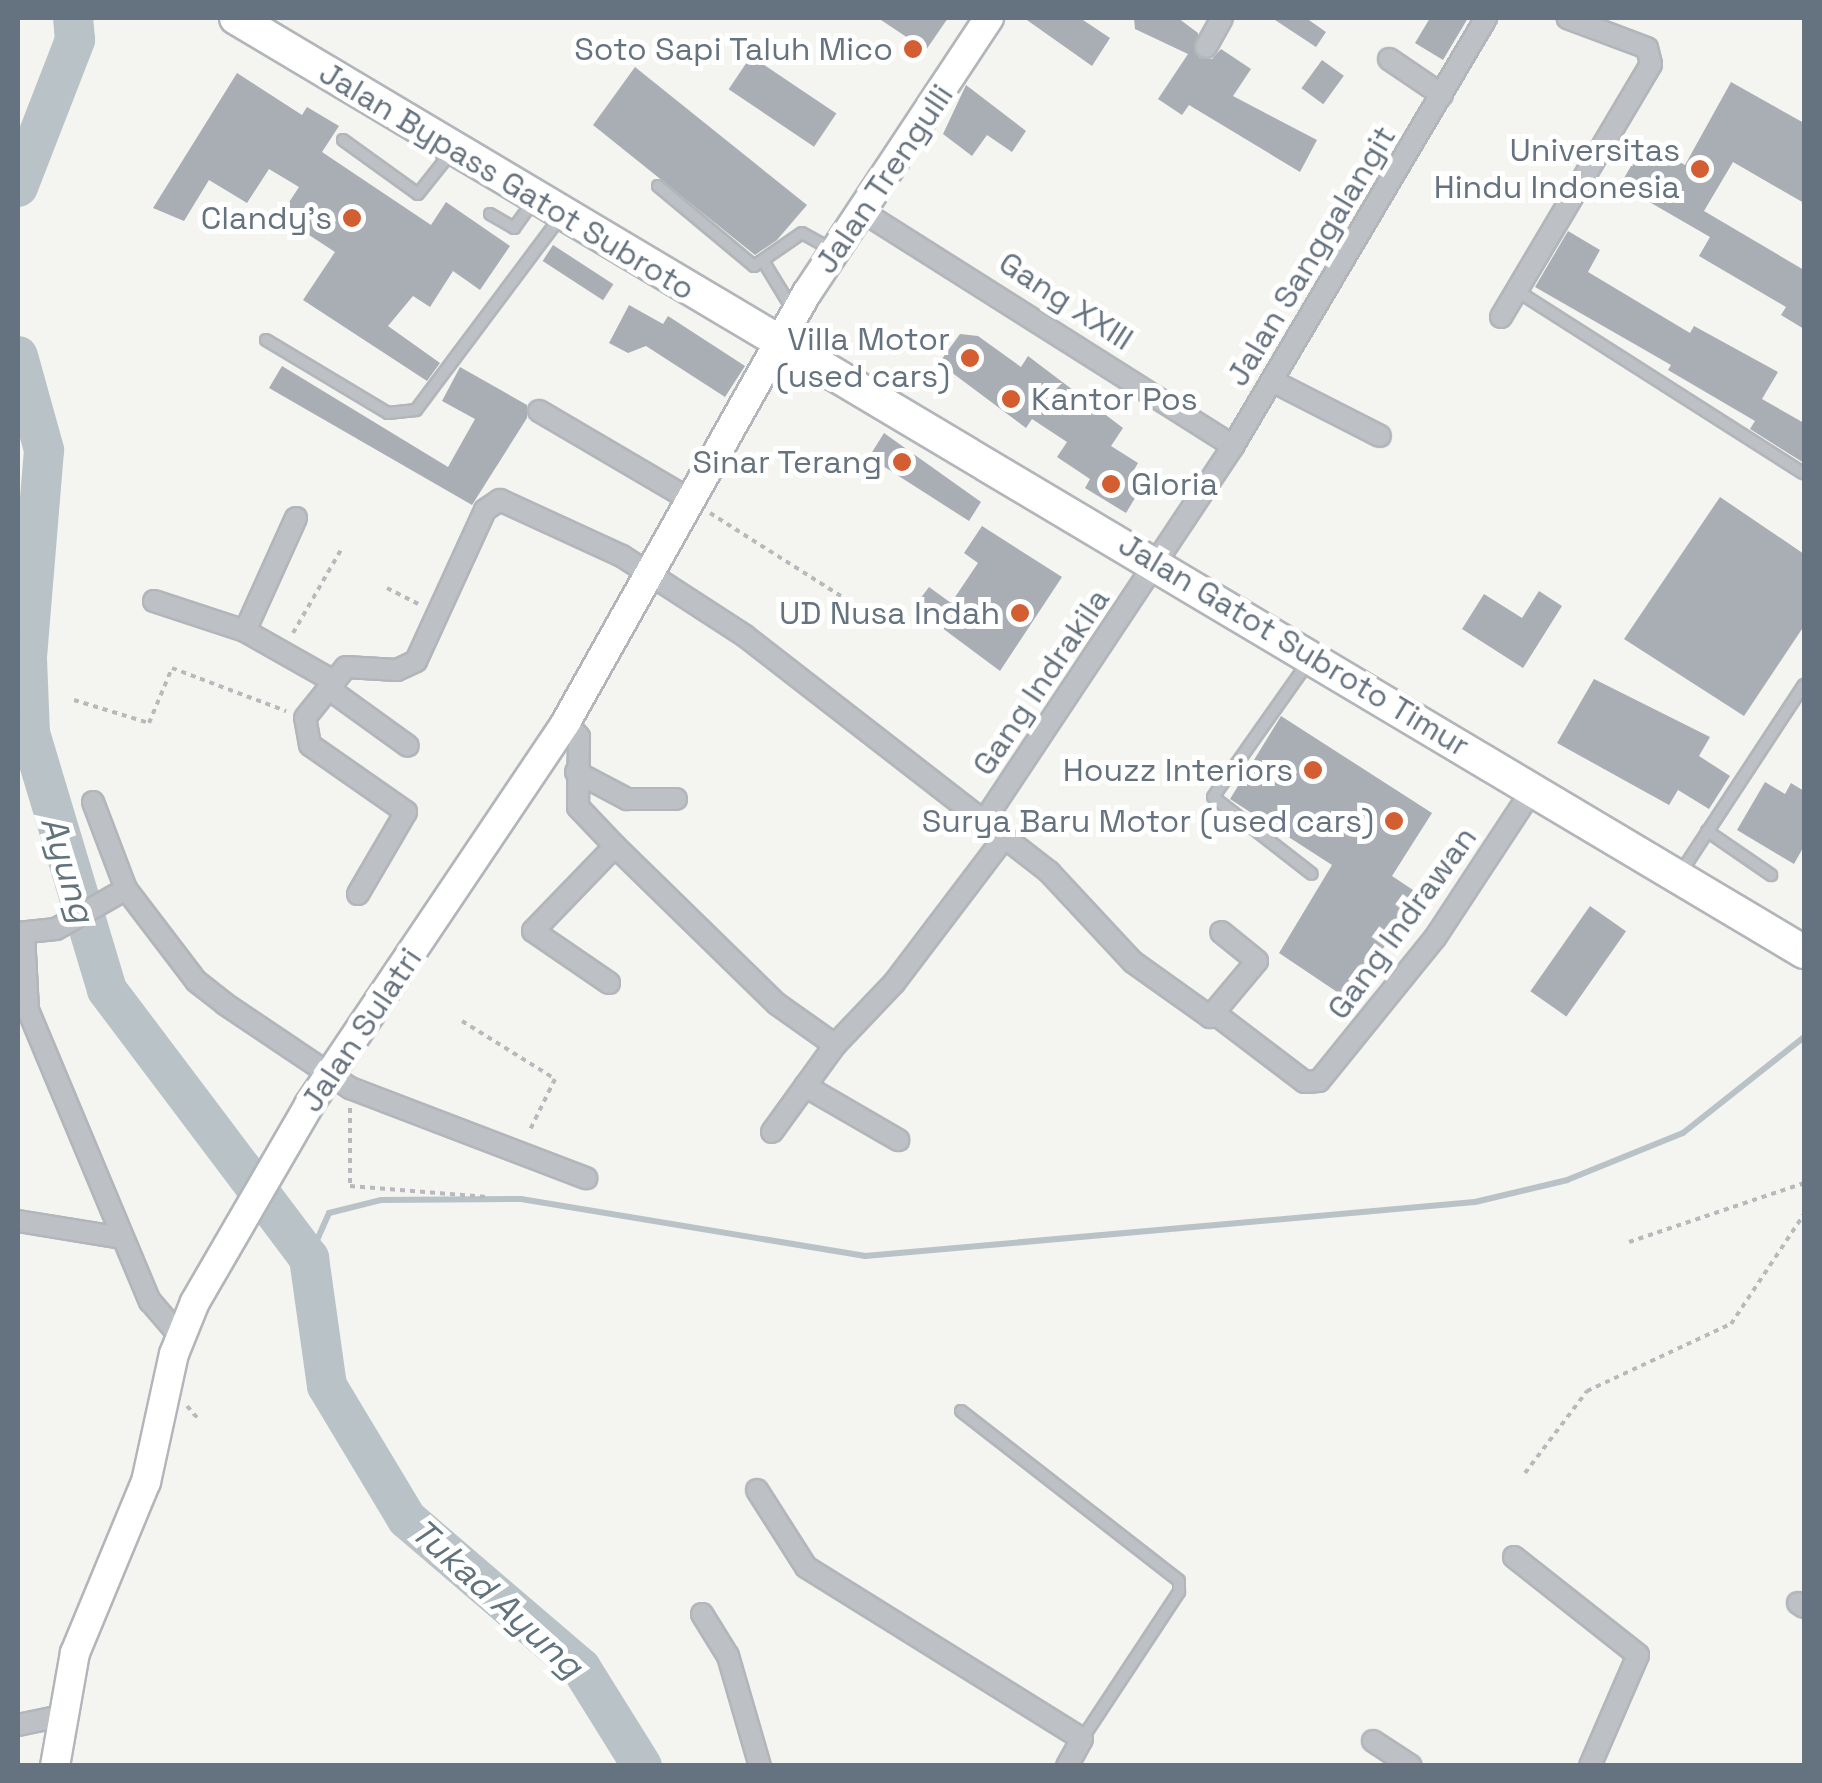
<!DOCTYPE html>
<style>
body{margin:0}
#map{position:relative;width:1822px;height:1783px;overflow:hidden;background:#f4f4f0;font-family:"Space Grotesk",sans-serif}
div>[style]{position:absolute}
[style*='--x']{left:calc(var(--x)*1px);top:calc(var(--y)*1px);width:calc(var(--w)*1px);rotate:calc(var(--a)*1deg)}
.stream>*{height:6px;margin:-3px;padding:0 3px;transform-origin:3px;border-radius:3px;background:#b8c2c7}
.river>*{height:40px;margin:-20px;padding:0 20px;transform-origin:20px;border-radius:20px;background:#b8c2c7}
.building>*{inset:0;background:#a8aeb4;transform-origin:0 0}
.path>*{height:4px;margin-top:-2px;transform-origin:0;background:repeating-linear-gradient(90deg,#b7b9bc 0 5px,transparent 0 10px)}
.roads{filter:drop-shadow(2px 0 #b2b6ba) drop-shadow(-2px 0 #b2b6ba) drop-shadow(0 2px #b2b6ba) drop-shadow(0 -2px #b2b6ba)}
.service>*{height:10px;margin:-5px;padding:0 5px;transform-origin:5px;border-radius:5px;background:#bdc0c4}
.minor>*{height:20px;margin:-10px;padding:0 10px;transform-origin:10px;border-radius:10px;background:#bdc0c4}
.secondary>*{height:28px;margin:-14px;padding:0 14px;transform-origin:14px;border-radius:14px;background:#fff}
.trunk>*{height:32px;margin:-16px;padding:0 16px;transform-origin:16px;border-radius:16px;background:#fff}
.dots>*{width:28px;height:28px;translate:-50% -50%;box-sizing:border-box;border:5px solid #fff;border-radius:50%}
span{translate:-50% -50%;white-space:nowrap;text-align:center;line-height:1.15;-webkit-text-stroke:10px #fff;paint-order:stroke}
.poi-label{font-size:32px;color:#65727f}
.right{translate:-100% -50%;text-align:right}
.left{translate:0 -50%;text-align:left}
.street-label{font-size:32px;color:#65727f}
.water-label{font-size:35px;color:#61737c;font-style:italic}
.frame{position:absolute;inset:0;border:20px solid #65727f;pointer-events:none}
</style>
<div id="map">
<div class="stream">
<div style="--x:309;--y:1258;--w:49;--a:-66"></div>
<div style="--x:329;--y:1213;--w:54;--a:-14"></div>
<div style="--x:381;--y:1200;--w:140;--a:-0.4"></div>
<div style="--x:521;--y:1199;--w:349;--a:9.4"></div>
<div style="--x:865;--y:1256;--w:612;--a:-5.06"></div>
<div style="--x:1475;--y:1202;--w:95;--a:-13.4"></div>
<div style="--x:1567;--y:1180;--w:125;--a:-22.1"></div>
<div style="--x:1683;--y:1133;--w:154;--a:-38.4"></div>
</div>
<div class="river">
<div style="--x:18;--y:187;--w:158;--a:-68.8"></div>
<div style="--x:75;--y:40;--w:22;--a:-95"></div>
<div style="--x:18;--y:356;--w:98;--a:74.5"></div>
<div style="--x:44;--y:450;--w:210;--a:94.7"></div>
<div style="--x:27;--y:659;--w:74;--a:87.7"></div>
<div style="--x:30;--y:733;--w:268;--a:73.3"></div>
<div style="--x:107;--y:990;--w:336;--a:53"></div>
<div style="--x:309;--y:1258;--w:129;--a:82"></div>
<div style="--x:327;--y:1386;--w:155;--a:59"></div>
<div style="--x:407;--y:1519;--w:229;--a:40.6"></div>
<div style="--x:581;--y:1668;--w:115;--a:58.1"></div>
</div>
<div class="building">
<div style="clip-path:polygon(878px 18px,948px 18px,926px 50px)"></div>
<div style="clip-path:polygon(1024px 18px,1080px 18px,1110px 38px,1092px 66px)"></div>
<div style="clip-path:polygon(1134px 18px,1178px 18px,1198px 33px,1199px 58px,1212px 59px,1221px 49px,1251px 69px,1233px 96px,1317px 140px,1300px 172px,1189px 105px,1182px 115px,1158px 99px,1188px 54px,1135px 29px)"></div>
<div style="clip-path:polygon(1272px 18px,1306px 18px,1326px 32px,1316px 47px)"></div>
<div style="clip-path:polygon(1430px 18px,1468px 18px,1443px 60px,1415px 43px)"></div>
<div style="left:751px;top:56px;width:103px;height:40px;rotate:34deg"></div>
<div style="left:1322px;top:60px;width:27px;height:35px;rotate:36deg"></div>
<div style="clip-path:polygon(635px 67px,807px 205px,777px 240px,755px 255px,593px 125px)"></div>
<div style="clip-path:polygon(237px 73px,302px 115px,307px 107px,339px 126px,322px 152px,431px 225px,446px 202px,510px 246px,480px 290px,453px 271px,430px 307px,413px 296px,388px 326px,440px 363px,427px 381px,303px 300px,335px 252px,280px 216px,299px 187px,269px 169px,247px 203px,209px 180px,184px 221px,153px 208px)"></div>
<div style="clip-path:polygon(1731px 82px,1804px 123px,1804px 203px,1733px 162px,1704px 211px,1804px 270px,1804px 329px,1781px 315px,1786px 307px,1699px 256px,1710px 237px,1620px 185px,1645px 142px,1685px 165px)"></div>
<div style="clip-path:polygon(966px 85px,1026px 131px,1012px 152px,987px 135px,972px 156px,943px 134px)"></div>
<div style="clip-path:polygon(1568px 231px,1600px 250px,1588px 272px,1690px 333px,1694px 326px,1778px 372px,1762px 399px,1804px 423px,1804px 463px,1750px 429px,1755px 421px,1668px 370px,1671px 365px,1535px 287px)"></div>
<div style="left:553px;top:245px;width:72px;height:19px;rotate:33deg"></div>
<div style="clip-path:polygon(629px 305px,663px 324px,668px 316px,745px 366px,725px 397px,646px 346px,628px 353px,609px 343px)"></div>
<div style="clip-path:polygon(960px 334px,978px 336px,1021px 367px,1028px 356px,1123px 428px,1111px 446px,1138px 463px,1128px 480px,1141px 488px,1126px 513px,1085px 488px,1090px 479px,1057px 457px,1067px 442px,1032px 419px,1026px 428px,939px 363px)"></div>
<div style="clip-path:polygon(282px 366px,448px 467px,475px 419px,442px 401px,460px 367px,527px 405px,527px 418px,472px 505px,269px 388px)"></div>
<div style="clip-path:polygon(884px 433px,981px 502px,969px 521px,869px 457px)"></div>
<div style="clip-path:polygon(1720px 497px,1804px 554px,1804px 626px,1744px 716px,1624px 639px)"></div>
<div style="clip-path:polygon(982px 526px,1062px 577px,1000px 671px,914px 607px,929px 587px,951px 603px,978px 563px,964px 553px)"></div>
<div style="clip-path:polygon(1539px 591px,1562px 606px,1523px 668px,1462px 629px,1484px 594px,1522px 618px)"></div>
<div style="clip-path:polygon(1594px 679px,1710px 737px,1699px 756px,1730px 776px,1709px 809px,1678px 790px,1669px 805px,1557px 743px)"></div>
<div style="clip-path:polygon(1281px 716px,1432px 813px,1392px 876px,1419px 894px,1349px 1000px,1279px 953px,1332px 865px,1230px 799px)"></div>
<div style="clip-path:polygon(1765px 782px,1785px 794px,1791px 783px,1804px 791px,1804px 846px,1794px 864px,1737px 830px)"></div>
<div style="left:1590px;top:906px;width:44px;height:104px;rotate:35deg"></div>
</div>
<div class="path">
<div style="--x:710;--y:513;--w:168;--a:32.4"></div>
<div style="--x:387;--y:588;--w:36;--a:27"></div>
<div style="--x:293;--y:633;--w:96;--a:-60"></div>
<div style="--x:74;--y:700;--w:78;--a:17"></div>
<div style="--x:149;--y:723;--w:60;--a:-67.3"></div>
<div style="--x:172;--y:668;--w:122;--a:20.7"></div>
<div style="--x:462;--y:1021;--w:110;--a:31.9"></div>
<div style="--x:555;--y:1079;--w:59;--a:116.1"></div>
<div style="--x:350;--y:1108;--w:78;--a:90"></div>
<div style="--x:350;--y:1186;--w:138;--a:4.6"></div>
<div style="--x:1629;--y:1242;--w:185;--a:-18.6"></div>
<div style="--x:187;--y:1406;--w:20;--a:49"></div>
<div style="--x:1525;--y:1473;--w:103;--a:-52.9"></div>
<div style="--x:1587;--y:1391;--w:159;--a:-25"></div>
<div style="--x:1731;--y:1324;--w:132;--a:-56.4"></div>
</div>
<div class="roads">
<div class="service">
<div style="--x:343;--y:140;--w:92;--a:35.8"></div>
<div style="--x:418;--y:194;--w:56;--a:-51.5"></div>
<div style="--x:658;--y:186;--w:125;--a:39.8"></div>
<div style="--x:754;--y:266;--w:58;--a:-34.5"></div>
<div style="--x:802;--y:233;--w:38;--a:29"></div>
<div style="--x:490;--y:214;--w:28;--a:30"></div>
<div style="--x:514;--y:228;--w:31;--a:-54"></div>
<div style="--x:765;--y:264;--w:54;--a:58.7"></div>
<div style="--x:1517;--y:291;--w:339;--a:32.5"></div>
<div style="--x:266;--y:340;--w:142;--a:30.9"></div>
<div style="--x:388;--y:413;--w:28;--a:-6"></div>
<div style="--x:416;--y:410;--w:242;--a:-53.2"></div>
<div style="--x:1309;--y:661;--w:166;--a:125.2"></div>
<div style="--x:1213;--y:797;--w:125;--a:37.9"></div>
<div style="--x:1707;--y:831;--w:78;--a:34.5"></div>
<div style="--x:1681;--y:872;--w:224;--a:-56.7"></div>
<div style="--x:961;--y:1411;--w:276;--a:37.9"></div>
<div style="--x:1179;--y:1581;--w:11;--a:90"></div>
<div style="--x:1179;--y:1592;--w:176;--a:123.4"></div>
</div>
<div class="minor">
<div style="--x:1206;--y:47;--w:33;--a:-61"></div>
<div style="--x:1389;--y:59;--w:64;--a:34.2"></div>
<div style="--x:863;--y:212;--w:438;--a:32.3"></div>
<div style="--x:1501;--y:317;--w:294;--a:-59.3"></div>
<div style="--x:1651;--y:64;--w:16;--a:-104"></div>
<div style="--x:1647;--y:48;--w:85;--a:-159.4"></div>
<div style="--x:1272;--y:381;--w:121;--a:27"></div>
<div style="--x:539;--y:411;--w:174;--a:30.4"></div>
<div style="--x:154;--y:601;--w:96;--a:18.2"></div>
<div style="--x:245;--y:631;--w:103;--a:29.5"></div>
<div style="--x:245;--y:631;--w:124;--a:-65.7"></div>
<div style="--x:329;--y:689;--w:97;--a:35.8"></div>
<div style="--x:566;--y:722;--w:20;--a:49"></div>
<div style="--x:579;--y:737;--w:70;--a:90.8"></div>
<div style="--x:578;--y:807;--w:54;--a:46.5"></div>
<div style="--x:576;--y:772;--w:58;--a:27.9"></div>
<div style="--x:627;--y:799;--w:49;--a:0"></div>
<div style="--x:93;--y:802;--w:93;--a:69.2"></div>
<div style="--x:126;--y:889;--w:116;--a:52.7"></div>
<div style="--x:196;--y:981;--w:37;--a:38"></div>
<div style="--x:225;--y:1004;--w:151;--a:33.9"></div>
<div style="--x:350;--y:1088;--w:253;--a:20.9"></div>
<div style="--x:982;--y:824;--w:454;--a:-56.4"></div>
<div style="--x:1233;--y:446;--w:497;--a:-59.4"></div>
<div style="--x:358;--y:894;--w:95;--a:-59.7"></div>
<div style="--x:406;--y:812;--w:117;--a:-145.1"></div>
<div style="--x:310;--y:745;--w:27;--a:-100"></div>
<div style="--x:305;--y:718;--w:65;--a:-51.2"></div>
<div style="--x:346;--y:667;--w:51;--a:3.4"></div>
<div style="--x:397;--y:670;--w:21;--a:-25"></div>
<div style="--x:416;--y:661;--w:166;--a:-65.4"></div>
<div style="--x:485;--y:510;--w:18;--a:-34"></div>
<div style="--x:500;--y:500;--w:134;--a:24.7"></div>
<div style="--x:622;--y:556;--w:147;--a:33"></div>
<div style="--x:745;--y:636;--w:385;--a:37.8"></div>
<div style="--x:1049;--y:872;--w:123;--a:47"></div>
<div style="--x:1133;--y:962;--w:95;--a:35.5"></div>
<div style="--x:1210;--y:1017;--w:73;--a:-50"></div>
<div style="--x:1257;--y:961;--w:46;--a:-141.1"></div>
<div style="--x:18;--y:933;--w:38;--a:-6"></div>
<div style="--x:56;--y:929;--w:81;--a:-29.7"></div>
<div style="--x:24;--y:934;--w:76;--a:87"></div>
<div style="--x:28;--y:1010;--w:316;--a:67.3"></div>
<div style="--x:150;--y:1301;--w:46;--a:49.4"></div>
<div style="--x:609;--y:983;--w:92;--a:-145.6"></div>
<div style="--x:533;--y:931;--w:118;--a:-46"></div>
<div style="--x:615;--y:846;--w:226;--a:44.3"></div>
<div style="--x:777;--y:1004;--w:71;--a:35.3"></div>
<div style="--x:835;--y:1045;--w:86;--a:-46.4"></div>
<div style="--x:894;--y:983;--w:182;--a:-52.8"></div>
<div style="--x:1214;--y:1013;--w:114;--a:37.2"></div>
<div style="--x:1305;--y:1082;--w:14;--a:-4"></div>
<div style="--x:1319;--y:1081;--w:184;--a:-51"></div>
<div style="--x:1435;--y:938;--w:178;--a:-56.7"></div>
<div style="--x:805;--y:1086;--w:108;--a:30.1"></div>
<div style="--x:772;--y:1132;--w:107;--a:-54.1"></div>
<div style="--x:18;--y:1221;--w:105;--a:9.3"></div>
<div style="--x:757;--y:1490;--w:91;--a:57.5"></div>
<div style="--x:806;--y:1567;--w:325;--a:31.9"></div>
<div style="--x:1082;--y:1739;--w:31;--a:119"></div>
<div style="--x:1514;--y:1557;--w:158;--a:38.3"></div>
<div style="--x:1638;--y:1655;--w:121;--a:113.4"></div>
<div style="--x:1798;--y:1603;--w:7;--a:34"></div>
<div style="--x:702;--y:1614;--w:49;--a:58.2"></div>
<div style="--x:728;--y:1656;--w:115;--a:73.8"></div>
<div style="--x:18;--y:1725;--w:44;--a:-11.8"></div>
<div style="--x:1373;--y:1741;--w:45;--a:33.3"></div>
</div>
<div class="secondary">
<div style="--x:55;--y:1766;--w:115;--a:-80"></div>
<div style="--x:75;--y:1653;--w:185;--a:-67.5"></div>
<div style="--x:146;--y:1482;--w:131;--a:-77.7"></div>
<div style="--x:174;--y:1354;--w:56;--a:-68"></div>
<div style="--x:195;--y:1302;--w:228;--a:-59.9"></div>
<div style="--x:309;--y:1105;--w:461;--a:-56.1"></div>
<div style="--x:566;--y:722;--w:492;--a:-60.7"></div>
<div style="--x:807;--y:293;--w:330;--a:-56.5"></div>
</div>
<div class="trunk">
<div style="--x:236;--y:18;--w:1825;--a:30.78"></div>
</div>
</div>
<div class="dots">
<div style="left:913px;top:49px;background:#d35e31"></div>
<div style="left:1700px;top:169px;background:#d35e31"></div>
<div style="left:352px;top:218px;background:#d35e31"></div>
<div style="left:970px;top:358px;background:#d35e31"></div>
<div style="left:1011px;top:399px;background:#d35e31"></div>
<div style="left:902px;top:462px;background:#d35e31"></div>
<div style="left:1111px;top:484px;background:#d35e31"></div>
<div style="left:1020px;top:613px;background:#d35e31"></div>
<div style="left:1313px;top:770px;background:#d35e31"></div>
<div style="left:1394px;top:821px;background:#d35e31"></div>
</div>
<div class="poi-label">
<span class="right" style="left:893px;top:49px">Soto Sapi Taluh Mico</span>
<span class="right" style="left:1680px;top:169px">Universitas<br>Hindu Indonesia</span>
<span class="right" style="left:332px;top:218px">Clandy's</span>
<span class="right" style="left:950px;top:358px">Villa Motor<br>(used cars)</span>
<span class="left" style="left:1031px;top:399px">Kantor Pos</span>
<span class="right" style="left:882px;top:462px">Sinar Terang</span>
<span class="left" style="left:1131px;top:484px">Gloria</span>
<span class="right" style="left:1000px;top:613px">UD Nusa Indah</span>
<span class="right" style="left:1293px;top:770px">Houzz Interiors</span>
<span class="right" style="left:1374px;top:821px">Surya Baru Motor (used cars)</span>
</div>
<div class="street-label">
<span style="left:884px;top:179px;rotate:-56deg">Jalan Trengulli</span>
<span style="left:507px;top:181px;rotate:31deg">Jalan Bypass Gatot Subroto</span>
<span style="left:1311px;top:256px;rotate:-59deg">Jalan Sanggalangit</span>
<span style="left:1066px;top:301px;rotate:33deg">Gang XXIII</span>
<span style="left:1294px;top:645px;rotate:31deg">Jalan Gatot Subroto Timur</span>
<span style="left:1041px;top:682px;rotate:-56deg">Gang Indrakila</span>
<span style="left:1402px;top:923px;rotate:-54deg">Gang Indrawan</span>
<span style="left:361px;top:1030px;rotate:-56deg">Jalan Sulatri</span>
</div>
<div class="water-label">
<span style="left:68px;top:869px;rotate:73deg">Ayung</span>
<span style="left:497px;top:1598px;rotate:42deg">Tukad Ayung</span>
</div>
<div class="frame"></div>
</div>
